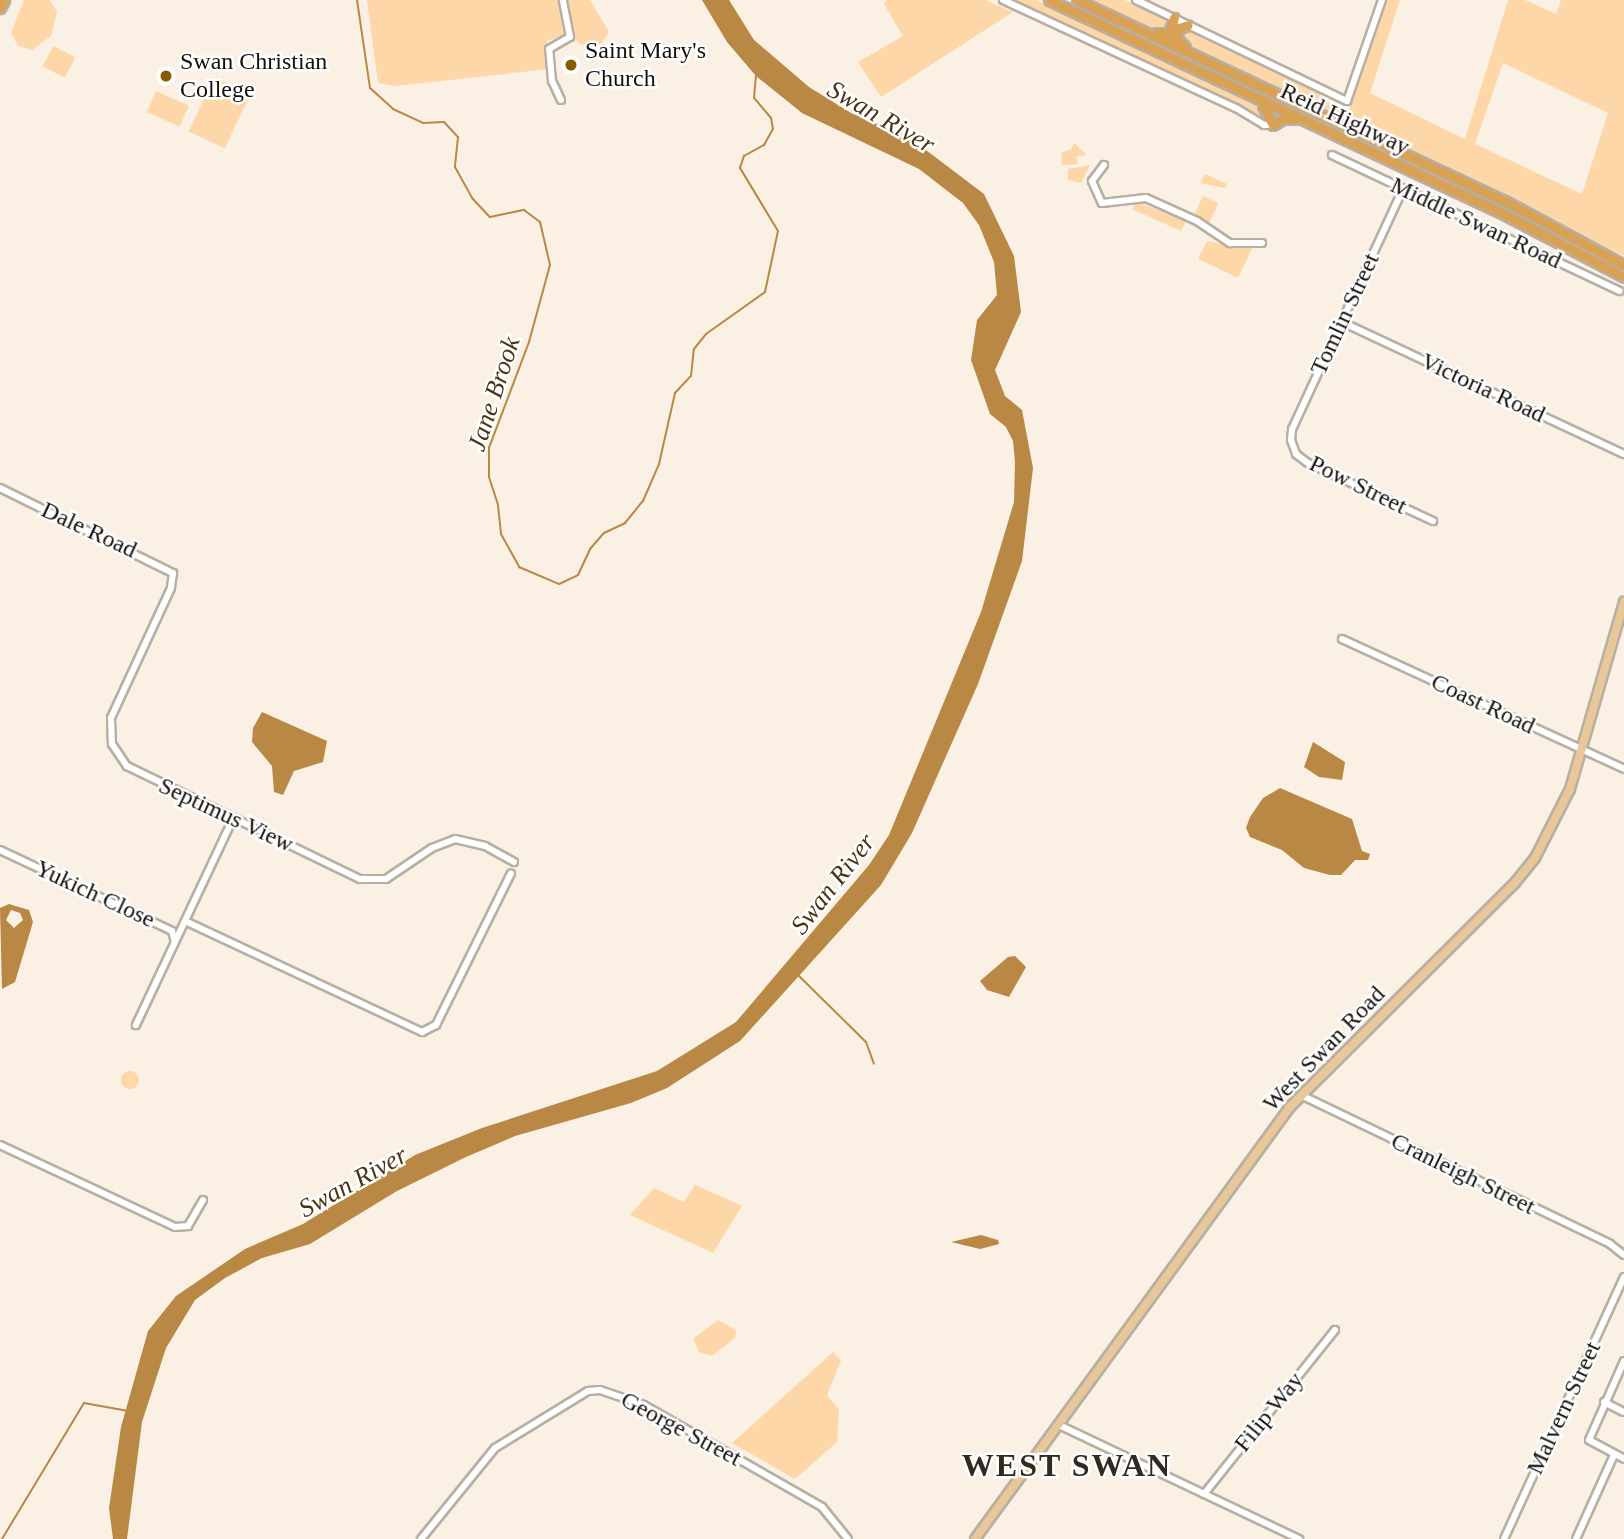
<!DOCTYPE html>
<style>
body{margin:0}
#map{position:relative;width:1624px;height:1539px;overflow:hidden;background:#faf0e3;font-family:"Times New Roman",serif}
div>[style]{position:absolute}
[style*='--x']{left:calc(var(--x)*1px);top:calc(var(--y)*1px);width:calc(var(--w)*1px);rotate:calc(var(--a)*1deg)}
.green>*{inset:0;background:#fdd7a8;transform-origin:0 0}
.round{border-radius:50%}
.water>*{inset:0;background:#b88844}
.stream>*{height:2px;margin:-1px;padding:0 1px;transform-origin:1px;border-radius:1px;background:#b88844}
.roads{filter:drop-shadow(2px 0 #b8afa3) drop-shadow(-2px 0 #b8afa3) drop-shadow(0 2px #b8afa3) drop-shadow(0 -2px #b8afa3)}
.minor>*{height:6px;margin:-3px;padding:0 3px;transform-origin:3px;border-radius:3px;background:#fff}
.major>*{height:8px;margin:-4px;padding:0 4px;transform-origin:4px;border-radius:4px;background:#e8c798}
.highway>*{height:9px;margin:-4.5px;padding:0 4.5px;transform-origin:4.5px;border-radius:4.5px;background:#d9a154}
.dots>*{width:19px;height:19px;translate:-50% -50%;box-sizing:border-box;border:4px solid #fff;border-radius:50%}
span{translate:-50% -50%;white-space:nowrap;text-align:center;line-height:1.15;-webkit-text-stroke:5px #fff;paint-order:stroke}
.poi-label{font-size:24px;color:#14110d}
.left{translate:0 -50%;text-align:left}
.street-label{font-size:24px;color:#14110d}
.water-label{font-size:26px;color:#493416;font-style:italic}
.district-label{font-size:32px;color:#312a20;font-weight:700;letter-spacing:2px}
</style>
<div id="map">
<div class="green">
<div style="clip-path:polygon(24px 0,50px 0,57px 12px,51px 36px,32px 50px,18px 46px,11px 33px)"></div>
<div style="clip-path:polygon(367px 0,590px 0,609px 32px,601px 44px,581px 45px,573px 37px,547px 40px,550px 69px,395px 86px,378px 83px)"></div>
<div style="clip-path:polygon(887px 0,985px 0,1013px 12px,881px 97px,858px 62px,903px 36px,884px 4px)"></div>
<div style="clip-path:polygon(1013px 0,1037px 0,1257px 105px,1267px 119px)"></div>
<div style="clip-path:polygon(1090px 0,1125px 0,1167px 20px,1169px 26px,1158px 32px)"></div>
<div style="clip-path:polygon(evenodd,1386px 0,1400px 0,1370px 93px,1465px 139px,1508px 0,1525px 0,1556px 14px,1561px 0,1624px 0,1624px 256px,1187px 45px,1179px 35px,1190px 29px,1315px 90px,1335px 108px,1349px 111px,1386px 0,1503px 63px,1608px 113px,1582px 194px,1475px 144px,1503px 63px)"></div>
<div style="left:53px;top:46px;width:25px;height:23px;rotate:27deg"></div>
<div style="left:214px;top:77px;width:40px;height:60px;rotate:25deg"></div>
<div style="left:156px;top:91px;width:36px;height:23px;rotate:24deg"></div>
<div style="clip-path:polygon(1074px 143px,1087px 155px,1076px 157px,1078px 164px,1062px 165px,1061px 153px,1071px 149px)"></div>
<div style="clip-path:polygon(1090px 165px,1081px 183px,1068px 180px,1068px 169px)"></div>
<div style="clip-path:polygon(1205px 174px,1227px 184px,1225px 188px,1200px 183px)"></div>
<div style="left:1203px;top:196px;width:17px;height:24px;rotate:25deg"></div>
<div style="clip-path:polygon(1137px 202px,1186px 221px,1181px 231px,1132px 209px)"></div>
<div style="clip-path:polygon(1207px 241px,1242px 248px,1255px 242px,1238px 278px,1198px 259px)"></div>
<div class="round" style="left:121px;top:1071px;width:18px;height:18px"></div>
<div style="clip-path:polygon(695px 1185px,742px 1206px,713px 1253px,630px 1215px,654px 1188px,684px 1202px)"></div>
<div style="clip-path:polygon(718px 1320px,736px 1330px,735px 1338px,712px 1356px,699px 1352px,693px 1339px)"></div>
<div style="clip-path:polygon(833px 1352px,841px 1361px,827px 1395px,839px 1410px,837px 1442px,795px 1479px,732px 1443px)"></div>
</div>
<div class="water">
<div style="clip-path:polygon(702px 0,729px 0,754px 40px,809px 87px,851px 113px,910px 138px,984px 194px,1014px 256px,1021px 312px,995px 370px,1005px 396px,1022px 410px,1033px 468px,1022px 561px,978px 684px,912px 833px,881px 885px,740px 1041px,667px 1088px,631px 1103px,515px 1136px,466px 1157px,397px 1191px,310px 1244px,262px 1258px,225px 1278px,195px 1300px,166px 1348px,142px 1422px,127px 1539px,113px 1539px,109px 1508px,121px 1427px,148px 1331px,176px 1296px,245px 1249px,303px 1224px,415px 1155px,482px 1128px,657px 1071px,736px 1022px,869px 865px,889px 835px,981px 612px,1014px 502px,1015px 462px,1013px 441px,1006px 427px,990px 414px,971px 360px,977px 320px,997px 295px,994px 262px,979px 225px,963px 203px,919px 169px,802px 113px,756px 76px,727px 42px)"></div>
<div style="clip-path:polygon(262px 712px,327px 741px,323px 762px,294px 771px,283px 795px,274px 792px,272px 766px,252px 742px,253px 728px)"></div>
<div style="clip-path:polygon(1313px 742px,1345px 762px,1342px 780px,1319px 777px,1304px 767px)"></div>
<div style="clip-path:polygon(1280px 788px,1352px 819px,1362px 851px,1370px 854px,1368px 860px,1355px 860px,1341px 875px,1330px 875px,1304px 868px,1282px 850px,1250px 837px,1246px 828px,1250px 817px,1263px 798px)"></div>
<div style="clip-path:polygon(evenodd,9px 904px,29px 910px,33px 922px,15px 982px,2px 989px,0 908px,9px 904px,11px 910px,20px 913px,23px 920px,14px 928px,6px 920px,11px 910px)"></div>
<div style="clip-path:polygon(1015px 956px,1026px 967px,1009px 997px,987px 990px,980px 981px,1008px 957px)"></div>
<div style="clip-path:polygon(981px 1235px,998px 1240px,999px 1244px,980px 1249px,951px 1242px)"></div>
</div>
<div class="stream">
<div style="--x:357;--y:0;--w:89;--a:81.6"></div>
<div style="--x:370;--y:88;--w:31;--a:42"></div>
<div style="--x:393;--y:109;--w:33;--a:25"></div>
<div style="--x:423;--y:123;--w:21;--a:-3"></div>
<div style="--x:444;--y:122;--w:21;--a:47"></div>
<div style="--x:458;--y:137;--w:30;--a:96"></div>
<div style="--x:455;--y:167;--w:35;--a:61"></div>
<div style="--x:472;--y:198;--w:26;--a:47"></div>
<div style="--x:490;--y:217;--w:35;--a:-12"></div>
<div style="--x:524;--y:210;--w:20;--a:37"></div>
<div style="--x:540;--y:222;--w:44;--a:76.9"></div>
<div style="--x:550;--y:265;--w:80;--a:105.3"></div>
<div style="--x:529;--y:342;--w:113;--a:110.7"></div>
<div style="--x:489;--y:448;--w:29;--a:90"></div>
<div style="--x:489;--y:477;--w:29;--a:72"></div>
<div style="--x:498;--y:505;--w:29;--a:84"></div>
<div style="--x:501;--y:534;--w:38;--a:61"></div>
<div style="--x:519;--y:567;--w:43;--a:23"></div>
<div style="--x:559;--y:584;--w:21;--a:-25"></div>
<div style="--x:578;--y:575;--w:29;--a:-65"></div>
<div style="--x:590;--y:549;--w:21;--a:-49"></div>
<div style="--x:604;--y:533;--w:23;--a:-25"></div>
<div style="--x:625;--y:523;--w:28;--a:-51"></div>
<div style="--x:643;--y:501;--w:40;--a:-66.6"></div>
<div style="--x:659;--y:464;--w:73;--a:-77.3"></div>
<div style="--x:675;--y:393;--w:23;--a:-47"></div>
<div style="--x:691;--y:376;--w:27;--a:-84"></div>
<div style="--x:694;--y:349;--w:19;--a:-51"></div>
<div style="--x:706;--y:334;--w:72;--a:-35.4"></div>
<div style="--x:765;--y:292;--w:62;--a:-78"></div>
<div style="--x:778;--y:231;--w:74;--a:-121.1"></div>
<div style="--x:740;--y:168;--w:13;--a:-72"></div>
<div style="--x:744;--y:156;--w:23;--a:-29"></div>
<div style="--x:764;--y:145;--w:18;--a:-61"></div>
<div style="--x:773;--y:129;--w:11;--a:-100"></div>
<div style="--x:771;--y:118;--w:26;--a:-130"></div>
<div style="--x:754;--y:98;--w:22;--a:-85"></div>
<div style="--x:799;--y:976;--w:94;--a:44.6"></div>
<div style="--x:866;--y:1042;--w:23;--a:70"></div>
<div style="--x:2;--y:1539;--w:159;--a:-58.9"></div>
<div style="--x:84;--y:1403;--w:45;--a:10.3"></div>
</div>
<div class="roads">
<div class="minor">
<div style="--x:1003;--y:0;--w:257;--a:24.9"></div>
<div style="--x:1236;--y:108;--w:33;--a:31"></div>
<div style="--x:1264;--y:125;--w:9;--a:0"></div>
<div style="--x:1136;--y:0;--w:234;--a:25.6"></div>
<div style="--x:1347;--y:101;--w:107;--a:-70.9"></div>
<div style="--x:561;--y:100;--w:21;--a:-115"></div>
<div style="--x:552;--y:81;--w:32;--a:-95"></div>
<div style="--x:549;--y:49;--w:24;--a:-30"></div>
<div style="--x:570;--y:37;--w:38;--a:-101"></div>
<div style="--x:1332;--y:155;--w:318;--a:25.3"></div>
<div style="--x:1104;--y:165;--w:20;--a:127"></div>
<div style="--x:1092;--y:181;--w:24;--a:66"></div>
<div style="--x:1102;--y:203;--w:44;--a:-6.5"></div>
<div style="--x:1146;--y:198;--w:56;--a:24.3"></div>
<div style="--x:1197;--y:221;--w:40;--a:34"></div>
<div style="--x:1230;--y:243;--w:32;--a:0"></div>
<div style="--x:1403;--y:189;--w:264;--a:114.8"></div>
<div style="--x:1292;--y:429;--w:11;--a:95"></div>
<div style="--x:1291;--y:440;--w:15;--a:70"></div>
<div style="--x:1296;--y:454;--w:15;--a:37"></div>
<div style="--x:1308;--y:463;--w:138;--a:24.9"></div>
<div style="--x:1342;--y:322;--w:311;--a:25.1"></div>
<div style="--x:0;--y:488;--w:193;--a:26.2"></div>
<div style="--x:173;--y:573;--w:15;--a:98"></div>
<div style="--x:171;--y:588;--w:143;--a:114.8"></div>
<div style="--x:111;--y:718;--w:26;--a:88"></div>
<div style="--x:112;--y:744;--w:27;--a:56"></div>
<div style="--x:127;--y:766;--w:259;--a:25.9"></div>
<div style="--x:360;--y:879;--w:26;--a:0"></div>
<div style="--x:386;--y:879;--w:55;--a:-34"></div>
<div style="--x:432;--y:848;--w:25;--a:-21"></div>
<div style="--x:455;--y:839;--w:31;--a:13"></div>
<div style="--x:485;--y:846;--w:33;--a:29"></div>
<div style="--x:1342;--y:639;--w:311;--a:24.7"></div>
<div style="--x:0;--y:850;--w:190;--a:25.2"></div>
<div style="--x:172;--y:931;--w:11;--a:75"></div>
<div style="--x:175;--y:942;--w:92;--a:115.2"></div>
<div style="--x:185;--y:921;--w:262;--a:25.1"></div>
<div style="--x:422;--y:1032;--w:16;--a:-27"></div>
<div style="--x:436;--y:1025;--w:169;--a:-63.7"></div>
<div style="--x:175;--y:942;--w:136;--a:-64.8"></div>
<div style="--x:1301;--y:1095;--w:343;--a:25.7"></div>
<div style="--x:1610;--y:1244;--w:18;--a:38"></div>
<div style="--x:0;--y:1145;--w:193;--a:25.1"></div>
<div style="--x:175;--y:1227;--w:13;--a:-4"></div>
<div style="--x:188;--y:1226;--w:30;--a:-60"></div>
<div style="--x:1624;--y:1361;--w:86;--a:113.9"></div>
<div style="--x:1589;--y:1440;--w:40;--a:28"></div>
<div style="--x:1604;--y:1402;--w:22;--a:27"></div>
<div style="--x:1059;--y:1425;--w:266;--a:25.4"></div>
<div style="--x:1204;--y:1494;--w:210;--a:-51.4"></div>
<div style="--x:421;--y:1539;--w:117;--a:-50.9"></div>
<div style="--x:495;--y:1448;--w:109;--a:-31.5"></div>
<div style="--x:588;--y:1391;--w:12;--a:-5"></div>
<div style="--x:600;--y:1390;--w:46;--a:18.8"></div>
<div style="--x:644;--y:1405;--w:205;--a:29.8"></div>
<div style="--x:822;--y:1507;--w:41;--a:50.9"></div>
<div style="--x:1504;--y:1539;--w:288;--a:-65.4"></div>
<div style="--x:1576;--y:1539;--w:92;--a:-65.7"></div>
</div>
<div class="major">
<div style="--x:975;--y:1539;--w:535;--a:-53.9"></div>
<div style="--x:1290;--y:1107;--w:316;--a:-44.9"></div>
<div style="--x:1514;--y:884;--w:33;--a:-51"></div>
<div style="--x:1535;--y:858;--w:77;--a:-63.1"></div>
<div style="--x:1570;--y:789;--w:195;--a:-73.9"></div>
</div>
<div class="highway">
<div style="--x:1049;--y:0;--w:496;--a:25.2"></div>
<div style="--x:1498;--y:211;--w:142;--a:27.6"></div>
<div style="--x:1077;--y:0;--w:473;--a:25.2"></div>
<div style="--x:1505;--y:201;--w:135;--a:28.3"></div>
<div style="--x:0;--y:8;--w:9;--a:-63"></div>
<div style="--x:1156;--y:33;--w:13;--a:0"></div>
<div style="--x:1169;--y:33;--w:16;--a:-72"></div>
<div style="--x:1185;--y:47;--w:13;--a:-135"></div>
<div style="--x:1176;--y:38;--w:10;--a:-73"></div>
<div style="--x:1179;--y:28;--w:9;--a:-18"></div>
<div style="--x:1263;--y:106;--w:21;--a:62"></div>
<div style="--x:1273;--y:125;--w:13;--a:-32"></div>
<div style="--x:1284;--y:118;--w:10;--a:6"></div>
</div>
</div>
<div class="dots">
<div style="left:571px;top:65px;background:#895900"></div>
<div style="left:166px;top:76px;background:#895900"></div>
</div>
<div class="poi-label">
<span class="left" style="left:585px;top:65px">Saint Mary's<br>Church</span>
<span class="left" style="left:180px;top:76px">Swan Christian<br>College</span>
</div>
<div class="street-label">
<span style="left:1345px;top:119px;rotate:25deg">Reid Highway</span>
<span style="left:1476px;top:223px;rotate:25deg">Middle Swan Road</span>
<span style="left:1345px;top:314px;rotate:-65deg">Tomlin Street</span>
<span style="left:1483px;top:388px;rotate:25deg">Victoria Road</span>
<span style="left:1358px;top:485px;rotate:26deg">Pow Street</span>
<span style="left:89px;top:530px;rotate:25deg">Dale Road</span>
<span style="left:1483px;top:704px;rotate:25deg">Coast Road</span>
<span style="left:226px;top:815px;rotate:25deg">Septimus View</span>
<span style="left:95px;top:894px;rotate:25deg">Yukich Close</span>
<span style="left:1324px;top:1049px;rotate:-46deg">West Swan Road</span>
<span style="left:1463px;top:1174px;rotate:26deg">Cranleigh Street</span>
<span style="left:1564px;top:1408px;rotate:-65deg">Malvern Street</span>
<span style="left:1269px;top:1412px;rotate:-51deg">Filip Way</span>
<span style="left:681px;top:1429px;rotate:28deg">George Street</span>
</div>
<div class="water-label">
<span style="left:881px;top:117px;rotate:30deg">Swan River</span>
<span style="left:494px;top:394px;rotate:-72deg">Jane Brook</span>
<span style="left:833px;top:884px;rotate:-52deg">Swan River</span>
<span style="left:353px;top:1182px;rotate:-29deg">Swan River</span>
</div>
<div class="district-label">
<span style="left:1067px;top:1465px">WEST SWAN</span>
</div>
</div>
